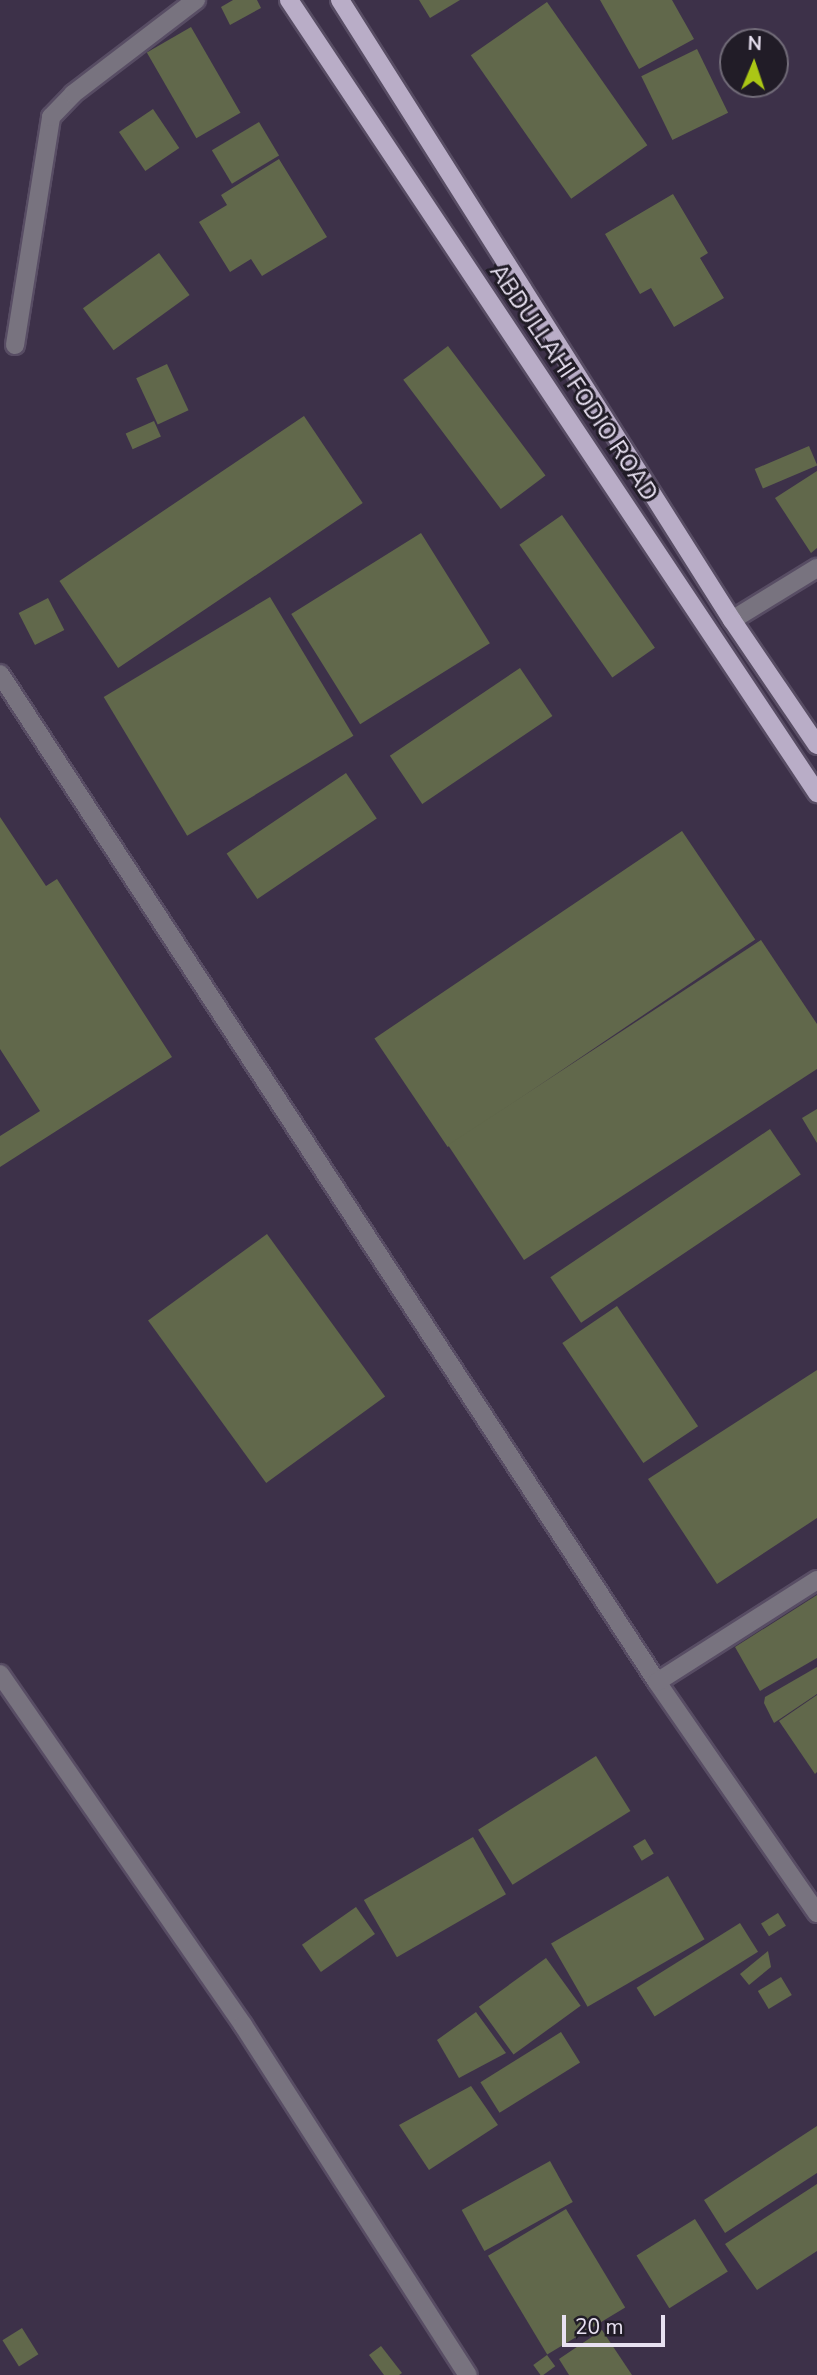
<!DOCTYPE html>
<style>
body{margin:0}
#map{position:relative;width:817px;height:2375px;overflow:hidden;background:#3d3149;font-family:"Nunito Sans",sans-serif}
div>[style]{position:absolute}
[style*='--x']{left:calc(var(--x)*1px);top:calc(var(--y)*1px);width:calc(var(--w)*1px);rotate:calc(var(--a)*1deg)}
.building>*{inset:0;background:#61684b;transform-origin:0 0}
.roads{filter:drop-shadow(2px 0 #584d64) drop-shadow(-2px 0 #584d64) drop-shadow(0 2px #584d64) drop-shadow(0 -2px #584d64)}
.minor>*{height:18px;margin:-9px;padding:0 9px;transform-origin:9px;border-radius:9px;background:#78737f}
.major>*{height:18px;margin:-9px;padding:0 9px;transform-origin:9px;border-radius:9px;background:#b9adc7}
span{translate:-50% -50%;white-space:nowrap;text-align:center;line-height:1.15;-webkit-text-stroke:6px #211c27;paint-order:stroke}
.street-label{font-size:23px;color:#e8e1f1}
.north{position:absolute;left:719px;top:28px;width:70px;height:70px;box-sizing:border-box;background:#211c27;border:2px solid #716b78;border-radius:50%;rotate:2deg;font-size:19px;font-weight:700;line-height:28px;text-align:center;color:#e8e1f1}
.north::after{content:'';display:block;margin:auto;width:24px;height:32px;background:#abc615;clip-path:polygon(50% 0,100% 100%,50% 72%,0 100%)}
.scale{position:absolute;left:562px;top:2315px;width:103px;height:32px;box-sizing:border-box;border:4px solid #e8e1f1;border-top:0;padding-left:9px;font-size:21px;line-height:24px;white-space:nowrap;color:#e8e1f1;-webkit-text-stroke:5px #211c27;paint-order:stroke}
</style>
<div id="map">
<div class="building">
<div style="clip-path:polygon(233px 0,257px 0,261px 8px,230px 25px,221px 7px)"></div>
<div style="clip-path:polygon(419px 0,460px 0,430px 18px)"></div>
<div style="clip-path:polygon(600px 0,672px 0,694px 39px,639px 69px)"></div>
<div style="left:547px;top:2px;width:175px;height:93px;rotate:55deg"></div>
<div style="left:191px;top:27px;width:99px;height:51px;rotate:60deg"></div>
<div style="left:697px;top:49px;width:71px;height:62px;rotate:64deg"></div>
<div style="left:153px;top:109px;width:47px;height:41px;rotate:56deg"></div>
<div style="left:259px;top:122px;width:39px;height:55px;rotate:59deg"></div>
<div style="clip-path:polygon(279px 159px,327px 237px,262px 276px,251px 259px,230px 272px,199px 222px,227px 205px,221px 195px)"></div>
<div style="clip-path:polygon(673px 194px,708px 253px,700px 258px,724px 298px,674px 327px,651px 288px,640px 294px,605px 234px)"></div>
<div style="left:159px;top:253px;width:52px;height:94px;rotate:54deg"></div>
<div style="left:448px;top:346px;width:162px;height:56px;rotate:53deg"></div>
<div style="left:167px;top:364px;width:51px;height:34px;rotate:65deg"></div>
<div style="left:304px;top:416px;width:105px;height:295px;rotate:56deg"></div>
<div style="left:154px;top:421px;width:17px;height:31px;rotate:66deg"></div>
<div style="left:809px;top:446px;width:21px;height:59px;rotate:67deg"></div>
<div style="clip-path:polygon(817px 471px,817px 548px,811px 553px,775px 498px)"></div>
<div style="left:562px;top:515px;width:162px;height:52px;rotate:55deg"></div>
<div style="left:421px;top:533px;width:130px;height:153px;rotate:58deg"></div>
<div style="left:270px;top:597px;width:162px;height:194px;rotate:59deg"></div>
<div style="left:48px;top:598px;width:36px;height:33px;rotate:63deg"></div>
<div style="left:520px;top:668px;width:58px;height:157px;rotate:56deg"></div>
<div style="left:346px;top:773px;width:55px;height:144px;rotate:56deg"></div>
<div style="clip-path:polygon(0 817px,46px 886px,57px 879px,172px 1057px,0 1167px,0 1136px,40px 1111px,0 1049px)"></div>
<div style="left:682px;top:831px;width:131px;height:371px;rotate:56deg"></div>
<div style="clip-path:polygon(761px 940px,817px 1024px,817px 1069px,524px 1260px,448px 1145px)"></div>
<div style="clip-path:polygon(817px 1109px,817px 1143px,802px 1118px)"></div>
<div style="left:770px;top:1129px;width:55px;height:265px;rotate:56deg"></div>
<div style="left:267px;top:1234px;width:201px;height:147px;rotate:54deg"></div>
<div style="left:617px;top:1306px;width:145px;height:66px;rotate:56deg"></div>
<div style="clip-path:polygon(817px 1370px,817px 1518px,717px 1584px,648px 1479px)"></div>
<div style="clip-path:polygon(817px 1595px,817px 1658px,760px 1691px,735px 1647px)"></div>
<div style="clip-path:polygon(817px 1667px,817px 1694px,774px 1723px,764px 1703px,765px 1697px)"></div>
<div style="clip-path:polygon(817px 1695px,817px 1772px,815px 1774px,779px 1721px)"></div>
<div style="left:596px;top:1756px;width:65px;height:139px;rotate:58deg"></div>
<div style="left:473px;top:1837px;width:66px;height:126px;rotate:60deg"></div>
<div style="left:645px;top:1839px;width:17px;height:14px;rotate:59deg"></div>
<div style="left:668px;top:1876px;width:73px;height:135px;rotate:60deg"></div>
<div style="left:356px;top:1907px;width:33px;height:66px;rotate:55deg"></div>
<div style="left:778px;top:1913px;width:15px;height:20px;rotate:58deg"></div>
<div style="left:740px;top:1923px;width:34px;height:122px;rotate:58deg"></div>
<div style="clip-path:polygon(768px 1951px,771px 1967px,749px 1985px,740px 1974px)"></div>
<div style="left:546px;top:1958px;width:59px;height:83px;rotate:54deg"></div>
<div style="left:781px;top:1977px;width:21px;height:27px;rotate:59deg"></div>
<div style="clip-path:polygon(476px 2012px,506px 2053px,459px 2078px,437px 2040px)"></div>
<div style="left:561px;top:2032px;width:36px;height:95px;rotate:58deg"></div>
<div style="clip-path:polygon(471px 2086px,498px 2125px,429px 2170px,399px 2125px)"></div>
<div style="clip-path:polygon(817px 2126px,817px 2173px,725px 2233px,704px 2200px)"></div>
<div style="left:550px;top:2161px;width:47px;height:101px;rotate:61deg"></div>
<div style="clip-path:polygon(817px 2184px,817px 2251px,757px 2290px,725px 2244px)"></div>
<div style="left:566px;top:2209px;width:115px;height:91px;rotate:59deg"></div>
<div style="left:695px;top:2219px;width:62px;height:69px;rotate:58deg"></div>
<div style="left:22px;top:2328px;width:31px;height:23px;rotate:58deg"></div>
<div style="clip-path:polygon(602px 2330px,632px 2375px,569px 2375px,559px 2359px)"></div>
<div style="clip-path:polygon(381px 2346px,402px 2373px,399px 2375px,384px 2375px,369px 2355px)"></div>
<div style="left:547px;top:2355px;width:14px;height:17px;rotate:54deg"></div>
</div>
<div class="roads">
<div class="minor">
<div style="--x:15;--y:345;--w:231;--a:-81"></div>
<div style="--x:51;--y:117;--w:32;--a:-46"></div>
<div style="--x:73;--y:94;--w:155;--a:-37.4"></div>
<div style="--x:732;--y:620;--w:100;--a:-31.5"></div>
<div style="--x:0;--y:674;--w:1203;--a:56.9"></div>
<div style="--x:657;--y:1682;--w:281;--a:55.3"></div>
<div style="--x:0;--y:1674;--w:427;--a:55.3"></div>
<div style="--x:243;--y:2025;--w:416;--a:57.3"></div>
<div style="--x:657;--y:1682;--w:190;--a:-32.5"></div>
</div>
<div class="major">
<div style="--x:289;--y:0;--w:953;--a:56.34"></div>
<div style="--x:340;--y:0;--w:734;--a:57.7"></div>
<div style="--x:732;--y:620;--w:151;--a:55.8"></div>
</div>
</div>
<div class="street-label">
<span style="left:573px;top:383px;rotate:56deg">ABDULLAHI FODIO ROAD</span>
</div>
<div class="north">N</div>
<div class="scale">20 m</div>
</div>
